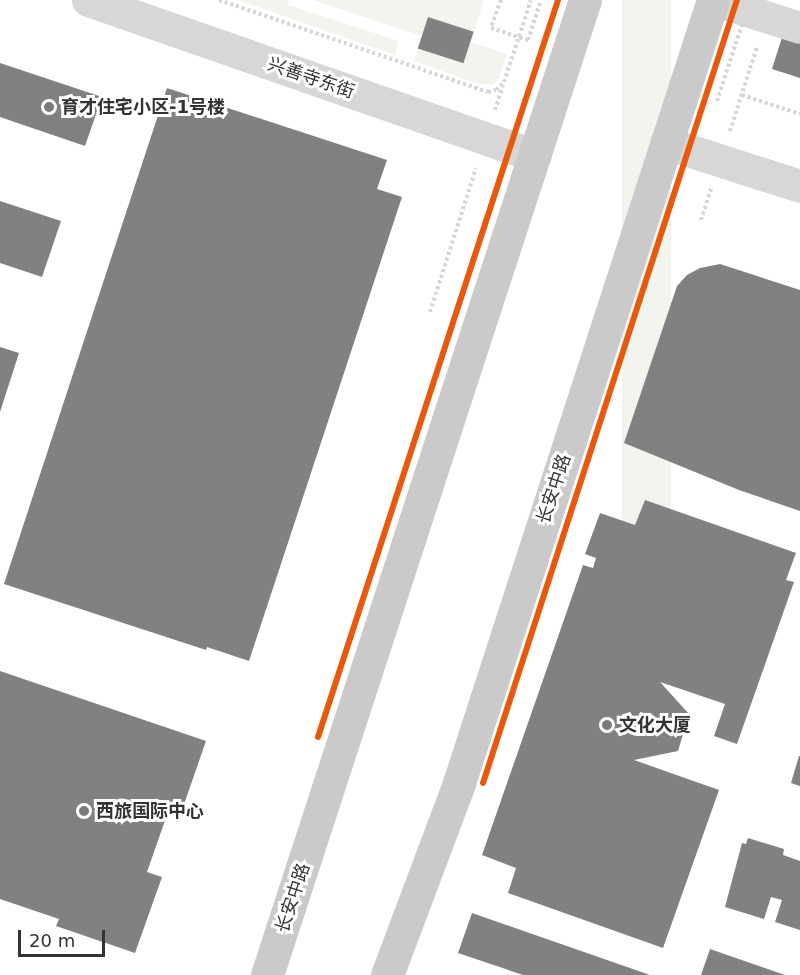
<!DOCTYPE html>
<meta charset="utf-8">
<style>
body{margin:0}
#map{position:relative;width:800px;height:975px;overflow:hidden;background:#fff;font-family:"DejaVu Sans","Noto Sans SC",sans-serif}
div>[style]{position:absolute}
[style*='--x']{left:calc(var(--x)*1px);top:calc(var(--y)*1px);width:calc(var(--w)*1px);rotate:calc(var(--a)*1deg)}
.green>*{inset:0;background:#f1f5ed;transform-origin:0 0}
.building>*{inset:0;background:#818181;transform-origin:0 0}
.path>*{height:4px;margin-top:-2px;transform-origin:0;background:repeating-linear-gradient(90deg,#d6d6d6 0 3px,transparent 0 6px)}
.minor>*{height:32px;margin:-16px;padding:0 16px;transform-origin:16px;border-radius:16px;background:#d7d7d7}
.tertiary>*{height:33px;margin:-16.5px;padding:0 16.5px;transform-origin:16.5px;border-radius:16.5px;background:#d7d7d7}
.primary>*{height:33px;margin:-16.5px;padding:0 16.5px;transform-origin:16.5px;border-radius:16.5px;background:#cacaca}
.path-bridge>*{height:4px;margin-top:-2px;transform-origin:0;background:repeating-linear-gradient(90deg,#d6d6d6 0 3px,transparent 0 6px)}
.cycleway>*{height:6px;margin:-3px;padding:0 3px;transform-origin:3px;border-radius:3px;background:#e8590c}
.dots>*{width:16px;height:16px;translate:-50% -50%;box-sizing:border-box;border:3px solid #fff;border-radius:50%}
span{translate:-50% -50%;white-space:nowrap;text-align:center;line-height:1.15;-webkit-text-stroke:6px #fff;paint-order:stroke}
.street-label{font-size:18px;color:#333}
.poi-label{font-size:18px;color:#333;font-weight:700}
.left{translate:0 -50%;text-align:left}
.scale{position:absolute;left:18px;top:930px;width:87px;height:27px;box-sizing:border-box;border:3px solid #333;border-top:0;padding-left:8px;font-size:18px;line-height:21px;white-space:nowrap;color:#333;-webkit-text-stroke:4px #fff;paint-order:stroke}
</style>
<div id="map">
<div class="green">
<div style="clip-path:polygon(238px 0,289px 0,288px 5px,399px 41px,395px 55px)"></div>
<div style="clip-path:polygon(313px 0,484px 0,474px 32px,428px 17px,422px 36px)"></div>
<div style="left:622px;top:0;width:49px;height:628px"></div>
<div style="clip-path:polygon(471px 42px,507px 54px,498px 80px,492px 85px,478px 84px,414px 61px,418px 48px,464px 62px)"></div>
</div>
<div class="building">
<div style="left:428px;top:17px;width:48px;height:33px;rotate:18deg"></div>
<div style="clip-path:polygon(783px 34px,800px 40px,800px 78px,772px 69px)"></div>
<div style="clip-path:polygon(0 63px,102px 97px,85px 146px,0 117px)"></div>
<div style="clip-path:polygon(167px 88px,387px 160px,377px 189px,402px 197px,249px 661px,207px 647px,206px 650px,4px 584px)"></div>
<div style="clip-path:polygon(0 201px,61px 221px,42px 277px,0 263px)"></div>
<div style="clip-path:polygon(720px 264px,800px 290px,800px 511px,739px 490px,624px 443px,677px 286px,687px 275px,700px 268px)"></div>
<div style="clip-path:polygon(0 347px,19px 353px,0 412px)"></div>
<div style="clip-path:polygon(645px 500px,796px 553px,786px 580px,794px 582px,737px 744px,714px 736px,725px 704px,660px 682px,689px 714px,678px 751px,634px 760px,719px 790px,663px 948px,508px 893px,516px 868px,482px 855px,583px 565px,593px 568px,596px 558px,585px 554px,600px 513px,635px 525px)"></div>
<div style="clip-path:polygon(0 671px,206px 741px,181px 813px,169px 809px,147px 872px,162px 877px,135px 953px,56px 926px,59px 919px,0 899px)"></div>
<div style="clip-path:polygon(799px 756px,800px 756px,800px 786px,791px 783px)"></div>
<div style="clip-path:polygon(748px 838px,784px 849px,783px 855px,800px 861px,800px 930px,775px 922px,782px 900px,771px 897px,764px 919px,725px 907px,742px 843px,746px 844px)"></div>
<div style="clip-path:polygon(472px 913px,650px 975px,523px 975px,458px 953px)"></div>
<div style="clip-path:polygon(710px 949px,785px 975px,701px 975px)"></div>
</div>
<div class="path">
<div style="--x:219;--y:0;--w:284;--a:18.9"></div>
<div style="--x:488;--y:92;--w:8;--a:-14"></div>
<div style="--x:496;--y:90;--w:11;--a:-45"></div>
<div style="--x:504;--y:82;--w:86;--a:-71.8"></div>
<div style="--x:501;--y:0;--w:30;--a:110"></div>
<div style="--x:491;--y:28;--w:39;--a:18"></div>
<div style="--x:528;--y:40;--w:42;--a:-72"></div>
<div style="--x:742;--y:95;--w:61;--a:18.1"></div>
<div style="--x:495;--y:110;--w:26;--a:-72"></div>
<div style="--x:730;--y:131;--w:88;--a:-72.2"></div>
<div style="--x:701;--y:220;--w:33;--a:-72"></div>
<div style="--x:430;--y:312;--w:151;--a:-72.3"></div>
</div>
<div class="minor">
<div style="--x:713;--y:0;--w:91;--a:17.8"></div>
</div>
<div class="tertiary">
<div style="--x:88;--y:0;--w:473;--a:19.2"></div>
<div style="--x:666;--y:143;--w:141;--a:17.8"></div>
</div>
<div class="primary">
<div style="--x:267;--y:975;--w:1026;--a:-71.94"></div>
<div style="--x:387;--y:975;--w:205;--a:-69.4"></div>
<div style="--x:459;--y:783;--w:823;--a:-72.03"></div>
</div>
<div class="path-bridge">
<div style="--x:717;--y:101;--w:106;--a:-71.9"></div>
</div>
<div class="cycleway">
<div style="--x:318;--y:737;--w:775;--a:-71.96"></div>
<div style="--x:483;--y:783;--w:823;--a:-72.03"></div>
</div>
<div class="dots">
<div style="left:49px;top:107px;background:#7a7a7a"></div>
<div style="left:607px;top:725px;background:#7a7a7a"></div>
<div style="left:84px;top:811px;background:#7a7a7a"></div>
</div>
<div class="street-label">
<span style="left:311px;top:78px;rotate:19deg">兴善寺东街</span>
<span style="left:554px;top:489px;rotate:-72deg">长安中路</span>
<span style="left:293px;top:898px;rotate:-72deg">长安中路</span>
</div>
<div class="poi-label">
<span class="left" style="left:61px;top:107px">育才住宅小区-1号楼</span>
<span class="left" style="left:619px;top:725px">文化大厦</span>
<span class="left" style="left:96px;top:811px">西旅国际中心</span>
</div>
<div class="scale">20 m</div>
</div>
